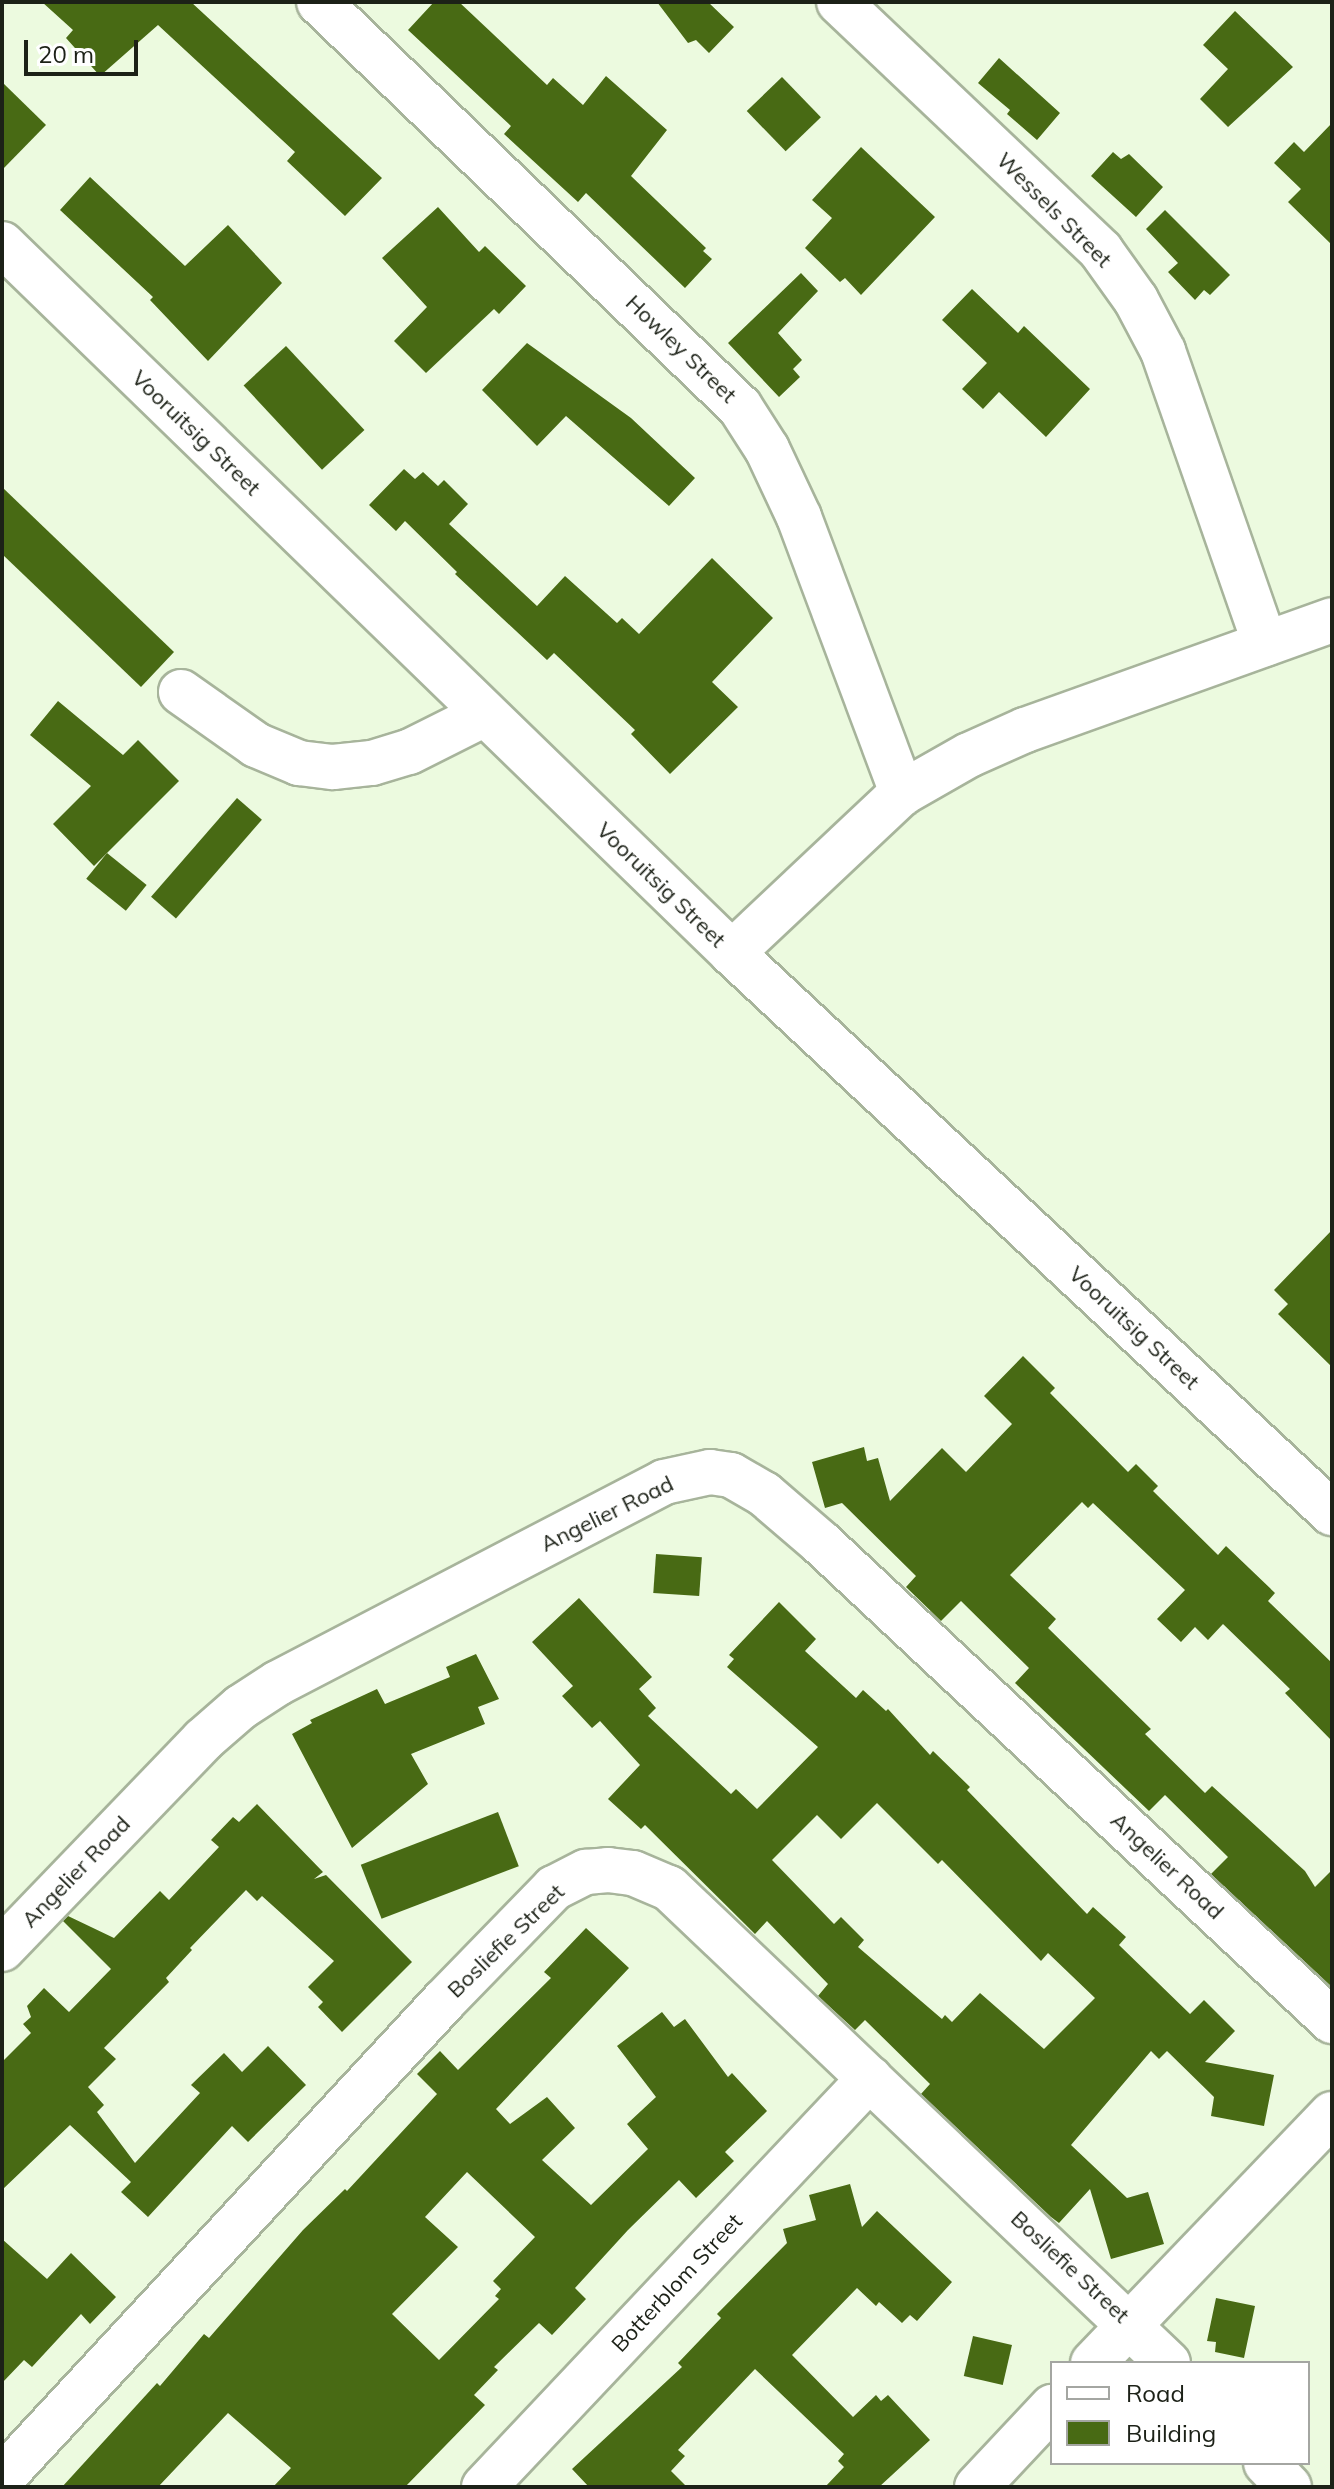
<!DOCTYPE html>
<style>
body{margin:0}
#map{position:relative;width:1334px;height:2489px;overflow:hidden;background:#ecfadf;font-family:Mulish,sans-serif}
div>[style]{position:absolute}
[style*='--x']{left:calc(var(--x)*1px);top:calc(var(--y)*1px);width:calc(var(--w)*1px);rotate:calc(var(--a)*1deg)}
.building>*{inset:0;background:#486a14;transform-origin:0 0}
.roads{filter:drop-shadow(2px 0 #a7b49b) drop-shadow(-2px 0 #a7b49b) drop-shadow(0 2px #a7b49b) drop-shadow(0 -2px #a7b49b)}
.minor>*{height:44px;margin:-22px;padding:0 22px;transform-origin:22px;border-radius:22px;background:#fff}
span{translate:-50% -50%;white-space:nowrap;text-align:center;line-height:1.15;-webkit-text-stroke:8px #fff;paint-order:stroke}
.street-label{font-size:22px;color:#1c2117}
.frame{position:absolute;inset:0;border:4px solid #1c2117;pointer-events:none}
.legend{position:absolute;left:1050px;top:2361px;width:260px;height:104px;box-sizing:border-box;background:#fff;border:2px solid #a4a6a2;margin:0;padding:10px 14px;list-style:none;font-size:24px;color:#1c2117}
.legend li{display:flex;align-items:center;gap:16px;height:40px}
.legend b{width:40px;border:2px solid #a4a6a2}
.scale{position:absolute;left:24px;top:40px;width:114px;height:36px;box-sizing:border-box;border:4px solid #1c2117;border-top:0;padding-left:10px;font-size:24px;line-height:28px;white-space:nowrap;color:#1c2117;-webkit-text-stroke:6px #fff;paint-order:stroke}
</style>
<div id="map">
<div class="building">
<div style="clip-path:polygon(42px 2px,191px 2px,382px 178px,345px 216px,287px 161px,295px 152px,158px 25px,100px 76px,66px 38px,73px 30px)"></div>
<div style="clip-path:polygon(434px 2px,459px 2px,547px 85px,553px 78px,583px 105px,606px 76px,667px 130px,631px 176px,706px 248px,703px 251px,712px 259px,685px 288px,586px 193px,578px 202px,504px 134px,511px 126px,408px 30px)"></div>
<div style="clip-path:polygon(657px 2px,708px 2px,734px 27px,709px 53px,696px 40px,688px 43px)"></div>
<div style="clip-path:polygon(1235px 11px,1293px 67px,1228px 127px,1200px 99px,1228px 69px,1203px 45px)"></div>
<div style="clip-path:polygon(999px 58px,1060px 113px,1037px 140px,1007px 114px,1010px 110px,978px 83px)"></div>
<div style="left:782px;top:77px;width:56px;height:49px;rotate:46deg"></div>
<div style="clip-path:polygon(2px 82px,46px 125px,2px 170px)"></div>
<div style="clip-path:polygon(1332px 123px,1332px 245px,1288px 202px,1301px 189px,1274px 163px,1294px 142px,1304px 152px)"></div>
<div style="clip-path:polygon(861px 147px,935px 217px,861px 295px,845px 278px,840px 282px,805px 248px,832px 218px,812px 200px)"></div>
<div style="clip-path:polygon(1113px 152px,1121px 159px,1129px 154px,1163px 187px,1136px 217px,1091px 176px)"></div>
<div style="clip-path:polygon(90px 177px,185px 266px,228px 225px,282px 283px,208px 361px,150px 300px,153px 297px,60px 210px)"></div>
<div style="clip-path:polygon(438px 207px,479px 252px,485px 246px,526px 286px,499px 314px,494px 309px,426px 373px,394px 341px,427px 307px,382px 258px)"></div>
<div style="clip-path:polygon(1165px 210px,1230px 275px,1210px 295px,1204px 290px,1195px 300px,1168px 272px,1178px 263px,1146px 229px)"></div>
<div style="clip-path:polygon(801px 273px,818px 291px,778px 333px,802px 360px,793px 369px,800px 377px,779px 397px,728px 343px)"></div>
<div style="clip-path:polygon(972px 289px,1018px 333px,1024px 326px,1090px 389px,1046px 437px,999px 392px,983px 409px,962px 389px,987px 363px,942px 320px)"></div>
<div style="clip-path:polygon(527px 343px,631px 418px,695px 478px,669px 506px,566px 416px,537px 446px,482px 390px)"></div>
<div style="left:286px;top:346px;width:115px;height:58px;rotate:47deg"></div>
<div style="clip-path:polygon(404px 469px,415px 479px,423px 472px,438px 486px,444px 480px,468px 504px,449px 524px,537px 606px,565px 576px,617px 623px,622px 618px,639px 634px,712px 558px,773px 618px,712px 682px,738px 707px,670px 774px,631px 734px,635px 730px,554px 653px,547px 660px,455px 574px,457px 572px,405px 521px,396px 531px,369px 505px)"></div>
<div style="clip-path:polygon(2px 487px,174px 652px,141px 687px,2px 554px)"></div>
<div style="clip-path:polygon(58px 701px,123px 755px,138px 740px,179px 781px,94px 866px,53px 824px,91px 786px,30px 735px)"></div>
<div style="left:237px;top:798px;width:33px;height:131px;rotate:41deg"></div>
<div style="left:107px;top:853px;width:51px;height:33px;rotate:39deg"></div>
<div style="clip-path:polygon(1332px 1230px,1332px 1367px,1278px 1314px,1288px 1304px,1274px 1290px)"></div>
<div style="clip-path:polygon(1023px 1356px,1055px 1388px,1050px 1393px,1128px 1472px,1136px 1464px,1158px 1486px,1153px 1491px,1218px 1555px,1226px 1546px,1275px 1593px,1268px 1601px,1332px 1663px,1332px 1741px,1285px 1693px,1290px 1689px,1223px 1624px,1208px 1640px,1195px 1627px,1181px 1642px,1157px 1619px,1185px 1590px,1093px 1503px,1088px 1508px,1082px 1502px,1010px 1575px,1056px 1619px,1048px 1628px,1151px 1729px,1145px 1734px,1205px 1793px,1212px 1786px,1305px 1871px,1315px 1887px,1332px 1870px,1332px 1987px,1211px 1874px,1228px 1857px,1165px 1795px,1149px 1811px,1015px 1683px,1029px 1668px,961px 1601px,941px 1621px,906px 1587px,916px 1576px,842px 1503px,825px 1508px,812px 1462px,864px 1447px,867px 1461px,878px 1458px,890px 1501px,942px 1448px,966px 1472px,1012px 1424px,984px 1396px)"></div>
<div style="left:656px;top:1554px;width:46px;height:39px;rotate:4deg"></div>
<div style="clip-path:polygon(evenodd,579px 1598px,652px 1677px,639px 1689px,656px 1708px,648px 1716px,731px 1794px,736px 1789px,757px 1809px,818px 1747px,727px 1667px,734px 1659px,729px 1655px,779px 1602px,816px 1639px,805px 1651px,856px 1698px,863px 1690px,886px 1711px,888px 1709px,930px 1755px,933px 1751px,970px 1787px,967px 1790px,1087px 1914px,1093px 1907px,1126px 1937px,1119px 1945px,1190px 2014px,1204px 2000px,1235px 2031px,1205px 2062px,1274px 2075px,1264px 2126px,1211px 2116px,1214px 2097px,1167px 2051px,1159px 2059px,1151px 2051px,1071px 2145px,1127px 2198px,1148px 2192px,1164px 2244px,1111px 2259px,1090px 2189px,1059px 2223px,1051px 2217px,921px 2094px,930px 2084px,865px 2020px,855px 2030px,818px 1996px,828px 1984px,767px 1921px,755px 1934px,645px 1825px,641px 1829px,608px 1799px,640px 1765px,600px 1721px,592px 1728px,562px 1696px,573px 1686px,532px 1642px,579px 1598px,877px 1803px,938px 1864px,942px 1860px,1041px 1961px,1048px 1953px,1095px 1998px,1044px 2049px,980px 1993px,952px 2022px,945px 2015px,942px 2019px,858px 1947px,864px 1940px,841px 1917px,834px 1924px,772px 1860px,817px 1815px,841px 1839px,877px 1803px)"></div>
<div style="clip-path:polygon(476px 1654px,499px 1699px,478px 1707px,485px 1724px,411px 1754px,428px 1784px,352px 1848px,292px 1734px,312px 1723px,310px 1720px,377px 1689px,385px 1704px,450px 1677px,446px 1667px)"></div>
<div style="clip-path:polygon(257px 1804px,323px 1872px,314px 1879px,326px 1875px,412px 1962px,342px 2032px,318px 2007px,323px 2002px,308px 1987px,334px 1961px,262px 1896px,257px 1901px,246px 1890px,190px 1948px,192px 1950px,166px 1978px,169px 1982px,104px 2048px,116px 2059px,88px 2087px,104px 2105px,97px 2112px,135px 2163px,200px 2093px,191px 2085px,224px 2053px,242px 2072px,268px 2046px,306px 2085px,248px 2142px,232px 2126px,148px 2217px,121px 2192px,131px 2182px,70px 2125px,2px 2190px,2px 2062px,31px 2033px,23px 2024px,31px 2017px,27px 2006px,44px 1988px,69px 2012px,111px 1969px,63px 1921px,68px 1916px,114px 1938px,160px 1891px,169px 1900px,219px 1847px,211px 1840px,233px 1817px,239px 1822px)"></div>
<div style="left:498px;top:1812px;width:58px;height:147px;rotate:69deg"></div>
<div style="clip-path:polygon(evenodd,586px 1928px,629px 1968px,496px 2109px,510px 2124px,547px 2097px,575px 2128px,542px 2160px,591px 2205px,648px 2149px,627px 2124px,656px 2097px,617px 2046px,662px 2012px,674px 2027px,685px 2019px,728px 2077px,732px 2073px,767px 2111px,725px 2152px,734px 2161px,696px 2198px,679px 2180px,628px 2230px,575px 2288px,586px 2299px,552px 2335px,539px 2323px,494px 2367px,498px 2370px,474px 2395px,485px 2405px,405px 2487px,273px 2487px,291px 2468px,228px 2413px,158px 2487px,62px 2487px,157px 2383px,160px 2386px,204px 2334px,209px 2338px,303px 2230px,345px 2189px,347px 2191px,437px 2094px,417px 2074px,440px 2051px,458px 2070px,551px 1978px,544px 1972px,586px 1928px,467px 2172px,535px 2237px,493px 2281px,501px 2289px,495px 2296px,499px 2299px,439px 2360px,392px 2314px,458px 2247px,425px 2217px,467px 2172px)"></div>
<div style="clip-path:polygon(850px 2184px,862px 2227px,877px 2211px,952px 2282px,917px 2321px,910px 2315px,902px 2323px,879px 2302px,876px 2306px,857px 2288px,792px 2355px,853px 2417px,876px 2395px,881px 2401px,888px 2395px,930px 2440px,879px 2487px,825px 2487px,844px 2467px,838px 2461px,844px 2454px,755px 2369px,678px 2450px,685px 2456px,671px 2471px,687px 2487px,589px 2487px,572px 2469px,682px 2367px,678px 2363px,721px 2318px,717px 2314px,787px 2243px,783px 2229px,816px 2220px,809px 2195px)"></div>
<div style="clip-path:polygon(2px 2239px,47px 2279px,71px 2253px,116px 2297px,90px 2324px,81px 2314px,32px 2367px,24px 2360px,2px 2383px)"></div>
<div style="clip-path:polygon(1216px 2298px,1255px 2306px,1244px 2358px,1215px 2352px,1216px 2342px,1207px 2341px)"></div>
<div style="left:973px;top:2336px;width:40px;height:41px;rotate:13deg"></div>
</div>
<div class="roads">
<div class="minor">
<div style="--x:319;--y:2;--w:584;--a:43.89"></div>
<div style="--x:740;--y:407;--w:50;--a:57.3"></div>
<div style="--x:767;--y:449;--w:75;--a:64.8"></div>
<div style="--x:799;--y:517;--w:295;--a:69.5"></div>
<div style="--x:839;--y:2;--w:361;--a:43.5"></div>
<div style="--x:1101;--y:251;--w:60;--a:54.5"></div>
<div style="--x:1136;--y:300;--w:58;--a:62.1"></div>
<div style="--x:1163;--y:351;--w:310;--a:70.8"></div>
<div style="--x:2;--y:244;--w:1018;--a:44.16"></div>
<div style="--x:732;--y:953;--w:821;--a:43.03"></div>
<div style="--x:181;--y:692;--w:92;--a:35.2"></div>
<div style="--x:256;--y:745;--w:47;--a:22.7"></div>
<div style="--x:299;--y:763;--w:34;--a:7"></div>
<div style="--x:333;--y:767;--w:39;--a:-6"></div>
<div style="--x:372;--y:763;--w:39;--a:-17"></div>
<div style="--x:409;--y:752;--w:85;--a:-26.6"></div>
<div style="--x:732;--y:953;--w:233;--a:-43.3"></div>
<div style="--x:902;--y:793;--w:77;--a:-29.6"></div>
<div style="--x:969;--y:755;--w:61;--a:-24.1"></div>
<div style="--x:1025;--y:730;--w:326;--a:-19.7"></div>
<div style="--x:2;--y:1949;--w:290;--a:-46.1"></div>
<div style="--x:203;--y:1740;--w:50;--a:-41"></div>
<div style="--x:241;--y:1707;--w:44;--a:-33"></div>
<div style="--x:278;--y:1683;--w:435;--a:-27.5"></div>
<div style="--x:664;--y:1482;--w:47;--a:-12.3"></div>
<div style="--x:710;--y:1472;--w:21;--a:8"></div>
<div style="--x:731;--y:1475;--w:38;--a:30"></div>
<div style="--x:764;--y:1494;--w:75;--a:40.7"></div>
<div style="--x:821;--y:1543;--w:700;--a:43.09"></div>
<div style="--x:1093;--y:2363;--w:345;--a:-46.2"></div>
<div style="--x:1266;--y:2463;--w:33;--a:46"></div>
<div style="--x:2;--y:2478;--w:650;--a:-47.18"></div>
<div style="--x:444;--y:2001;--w:158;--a:-45.8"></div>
<div style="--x:554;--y:1888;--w:36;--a:-27"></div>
<div style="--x:586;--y:1872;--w:22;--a:-5"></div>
<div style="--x:608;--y:1870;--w:25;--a:7"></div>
<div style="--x:633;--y:1873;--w:39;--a:23"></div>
<div style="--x:669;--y:1888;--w:689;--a:43.59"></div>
<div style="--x:484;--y:2487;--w:562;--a:-46.66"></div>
<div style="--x:977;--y:2487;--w:110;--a:-46.8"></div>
</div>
</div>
<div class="street-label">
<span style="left:1054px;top:210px;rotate:45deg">Wessels Street</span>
<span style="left:681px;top:349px;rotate:44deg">Howley Street</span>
<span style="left:196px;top:433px;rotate:44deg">Vooruitsig Street</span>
<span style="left:661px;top:885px;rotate:44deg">Vooruitsig Street</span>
<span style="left:1134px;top:1328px;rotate:43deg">Vooruitsig Street</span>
<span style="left:607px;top:1514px;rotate:-26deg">Angelier Road</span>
<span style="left:1167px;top:1866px;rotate:43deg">Angelier Road</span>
<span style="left:76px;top:1872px;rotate:-46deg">Angelier Road</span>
<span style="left:506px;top:1941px;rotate:-44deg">Bosliefie Street</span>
<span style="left:1070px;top:2267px;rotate:43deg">Bosliefie Street</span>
<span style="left:677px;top:2283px;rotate:-47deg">Botterblom Street</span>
</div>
<div class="frame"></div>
<ul class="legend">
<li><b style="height:10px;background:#fff"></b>Road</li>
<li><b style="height:22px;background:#486a14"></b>Building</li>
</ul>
<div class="scale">20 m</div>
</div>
